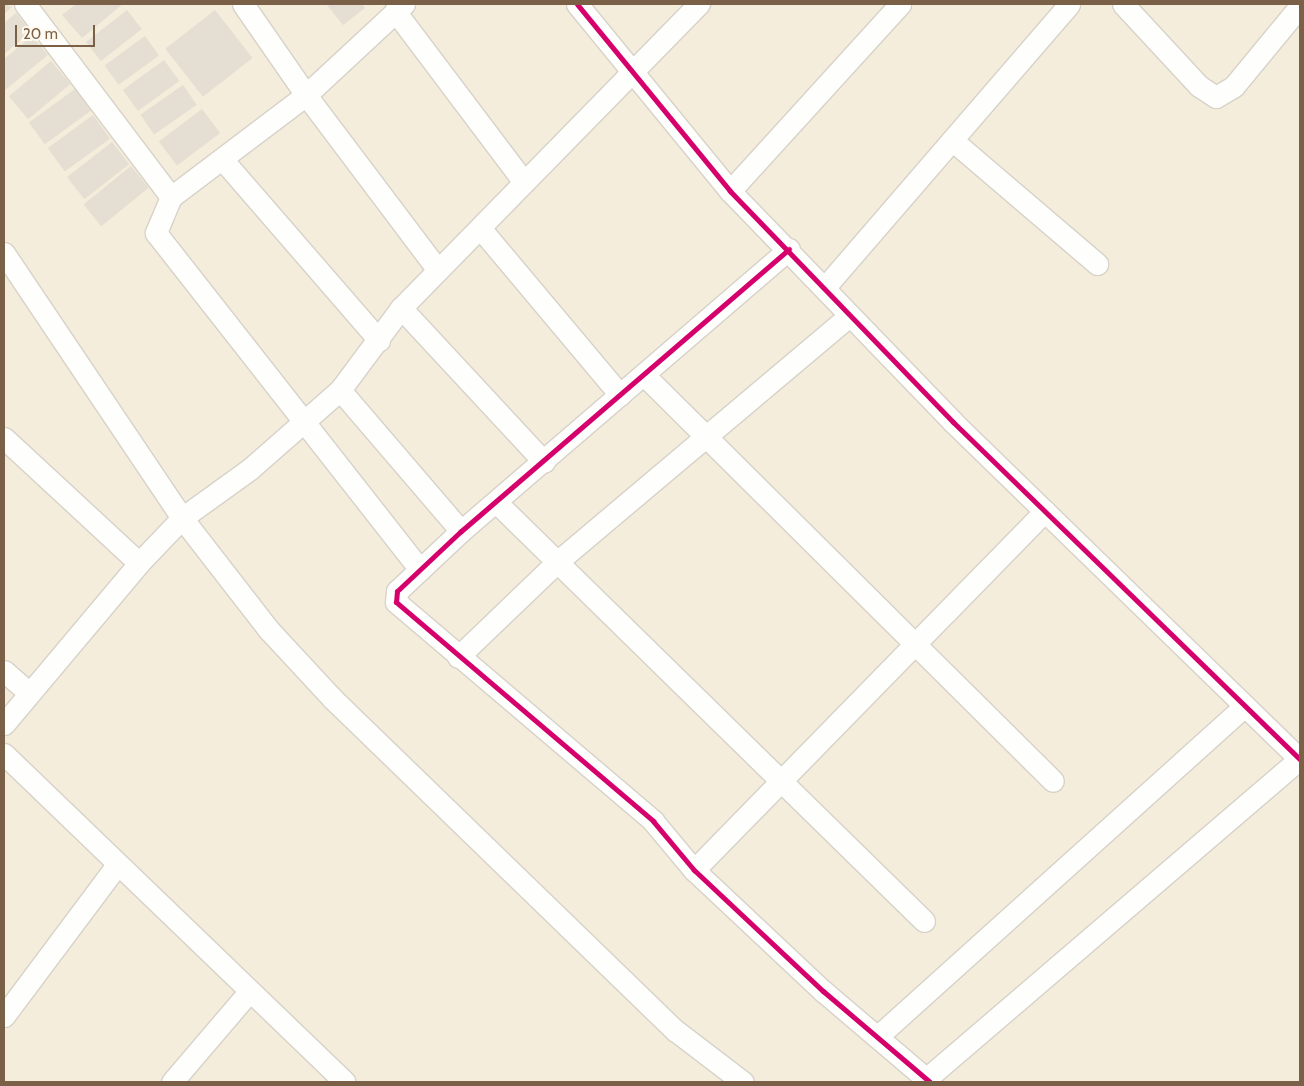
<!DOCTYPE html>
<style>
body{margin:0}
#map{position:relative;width:1304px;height:1086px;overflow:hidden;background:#f8f5eb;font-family:Cabin,sans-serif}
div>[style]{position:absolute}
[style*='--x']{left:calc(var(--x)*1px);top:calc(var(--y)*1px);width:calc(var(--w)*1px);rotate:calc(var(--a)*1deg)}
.residential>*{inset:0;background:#f4eddb;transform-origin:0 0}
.building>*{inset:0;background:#e5ded2;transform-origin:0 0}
.roads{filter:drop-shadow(1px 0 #d7d2c9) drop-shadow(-1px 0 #d7d2c9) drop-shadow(0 1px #d7d2c9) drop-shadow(0 -1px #d7d2c9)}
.minor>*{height:21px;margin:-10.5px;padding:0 10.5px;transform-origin:10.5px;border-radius:10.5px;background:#fefefc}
.cycleway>*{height:5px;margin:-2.5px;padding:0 2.5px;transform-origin:2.5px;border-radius:2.5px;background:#d6006c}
span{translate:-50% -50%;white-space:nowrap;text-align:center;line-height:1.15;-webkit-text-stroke:4px #fffaed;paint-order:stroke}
.frame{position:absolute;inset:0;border:5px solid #7a6047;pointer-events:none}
.scale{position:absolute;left:15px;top:25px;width:80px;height:22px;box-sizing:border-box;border:2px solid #7a6047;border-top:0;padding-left:6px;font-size:15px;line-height:18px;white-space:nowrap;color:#7a6047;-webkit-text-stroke:4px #fffaed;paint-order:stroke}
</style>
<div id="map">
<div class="residential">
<div style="left:4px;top:4px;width:1296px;height:1078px"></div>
</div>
<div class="building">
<div style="clip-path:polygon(4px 4px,12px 7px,4px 14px)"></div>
<div style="clip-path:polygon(76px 4px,123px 4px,82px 38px,62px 15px)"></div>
<div style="clip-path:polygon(326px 4px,362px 4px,365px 8px,343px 25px)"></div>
<div style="left:127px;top:10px;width:24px;height:52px;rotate:52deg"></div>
<div style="left:215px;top:10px;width:61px;height:63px;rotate:52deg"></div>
<div style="clip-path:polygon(16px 13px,31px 32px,4px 54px,4px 23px)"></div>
<div style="clip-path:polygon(32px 36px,48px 55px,5px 90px,4px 59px)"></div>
<div style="left:145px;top:36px;width:24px;height:50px;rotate:54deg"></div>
<div style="left:164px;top:60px;width:26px;height:51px;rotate:54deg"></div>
<div style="left:51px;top:61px;width:30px;height:55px;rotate:50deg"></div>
<div style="left:183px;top:85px;width:24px;height:52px;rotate:55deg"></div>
<div style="left:75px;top:89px;width:27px;height:57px;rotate:54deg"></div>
<div style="left:202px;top:109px;width:30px;height:54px;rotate:53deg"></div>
<div style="left:93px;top:115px;width:29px;height:56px;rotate:54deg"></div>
<div style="left:112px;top:142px;width:28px;height:57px;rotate:52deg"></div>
<div style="left:131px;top:166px;width:28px;height:61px;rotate:51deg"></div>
</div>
<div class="roads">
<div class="minor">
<div style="--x:25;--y:4;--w:242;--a:52.9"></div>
<div style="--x:171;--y:197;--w:39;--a:113"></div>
<div style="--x:156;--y:233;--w:428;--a:51.9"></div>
<div style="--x:243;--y:4;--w:111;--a:55.3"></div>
<div style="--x:306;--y:95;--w:134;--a:-42.9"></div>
<div style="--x:577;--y:4;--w:242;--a:50.7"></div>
<div style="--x:730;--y:191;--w:321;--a:46"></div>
<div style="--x:953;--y:422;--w:484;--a:44.2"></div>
<div style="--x:1123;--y:4;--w:112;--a:47.2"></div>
<div style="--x:1199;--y:86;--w:20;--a:33"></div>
<div style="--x:1216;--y:97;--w:21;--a:-31"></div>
<div style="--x:1234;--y:86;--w:104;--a:-50.5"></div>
<div style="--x:395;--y:11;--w:214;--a:53"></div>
<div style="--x:952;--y:140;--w:191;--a:40.5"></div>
<div style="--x:222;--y:159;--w:240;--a:49.1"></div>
<div style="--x:730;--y:191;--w:253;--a:-47.7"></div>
<div style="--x:171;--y:197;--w:169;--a:-37.1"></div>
<div style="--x:306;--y:95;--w:219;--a:53"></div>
<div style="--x:480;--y:228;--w:218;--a:50"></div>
<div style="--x:789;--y:249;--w:433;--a:139.3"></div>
<div style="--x:461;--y:531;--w:88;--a:136.8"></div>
<div style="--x:397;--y:591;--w:11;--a:95"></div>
<div style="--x:396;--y:602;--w:338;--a:40.4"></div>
<div style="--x:653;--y:821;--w:64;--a:50.1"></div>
<div style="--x:694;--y:870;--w:177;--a:43.2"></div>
<div style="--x:823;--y:991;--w:140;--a:40.4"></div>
<div style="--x:4;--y:253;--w:319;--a:56.1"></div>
<div style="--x:182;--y:518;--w:142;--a:52.2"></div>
<div style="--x:269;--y:630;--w:94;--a:47.2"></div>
<div style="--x:333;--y:699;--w:477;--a:44.1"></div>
<div style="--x:676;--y:1031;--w:84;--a:37.3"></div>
<div style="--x:826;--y:286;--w:372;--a:-49.2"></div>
<div style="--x:401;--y:308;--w:210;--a:47.1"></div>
<div style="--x:644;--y:375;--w:576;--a:44.79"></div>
<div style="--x:340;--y:390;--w:186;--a:49.4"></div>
<div style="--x:4;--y:438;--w:184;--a:42.8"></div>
<div style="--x:496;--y:502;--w:599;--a:44.39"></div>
<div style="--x:458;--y:657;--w:137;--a:-43.8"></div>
<div style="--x:557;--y:562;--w:383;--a:-40.1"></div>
<div style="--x:4;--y:671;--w:33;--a:41"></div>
<div style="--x:4;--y:724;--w:210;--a:-50"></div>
<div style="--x:139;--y:563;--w:62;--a:-46.3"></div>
<div style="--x:182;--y:518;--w:84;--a:-35.8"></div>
<div style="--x:250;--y:469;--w:120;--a:-41.3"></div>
<div style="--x:340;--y:390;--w:102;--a:-53.4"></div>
<div style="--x:401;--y:308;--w:426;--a:-45.6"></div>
<div style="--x:4;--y:754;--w:473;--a:43.9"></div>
<div style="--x:694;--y:870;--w:502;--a:-45.65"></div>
<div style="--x:4;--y:1016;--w:189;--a:-53.2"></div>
<div style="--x:877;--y:1037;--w:495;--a:-42"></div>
<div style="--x:926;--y:1079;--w:493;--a:-40.6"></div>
<div style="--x:172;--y:1082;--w:118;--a:-49.5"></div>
</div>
</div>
<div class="cycleway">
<div style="--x:577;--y:4;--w:242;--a:50.7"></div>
<div style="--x:730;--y:191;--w:321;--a:46"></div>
<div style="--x:953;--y:422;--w:484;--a:44.2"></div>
<div style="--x:789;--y:249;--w:433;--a:139.3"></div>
<div style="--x:461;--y:531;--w:88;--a:136.8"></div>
<div style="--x:397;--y:591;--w:11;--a:95"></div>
<div style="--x:396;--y:602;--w:338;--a:40.4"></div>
<div style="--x:653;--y:821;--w:64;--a:50.1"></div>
<div style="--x:694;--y:870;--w:177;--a:43.2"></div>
<div style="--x:823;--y:991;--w:140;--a:40.4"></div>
</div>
<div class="frame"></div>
<div class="scale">20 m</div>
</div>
